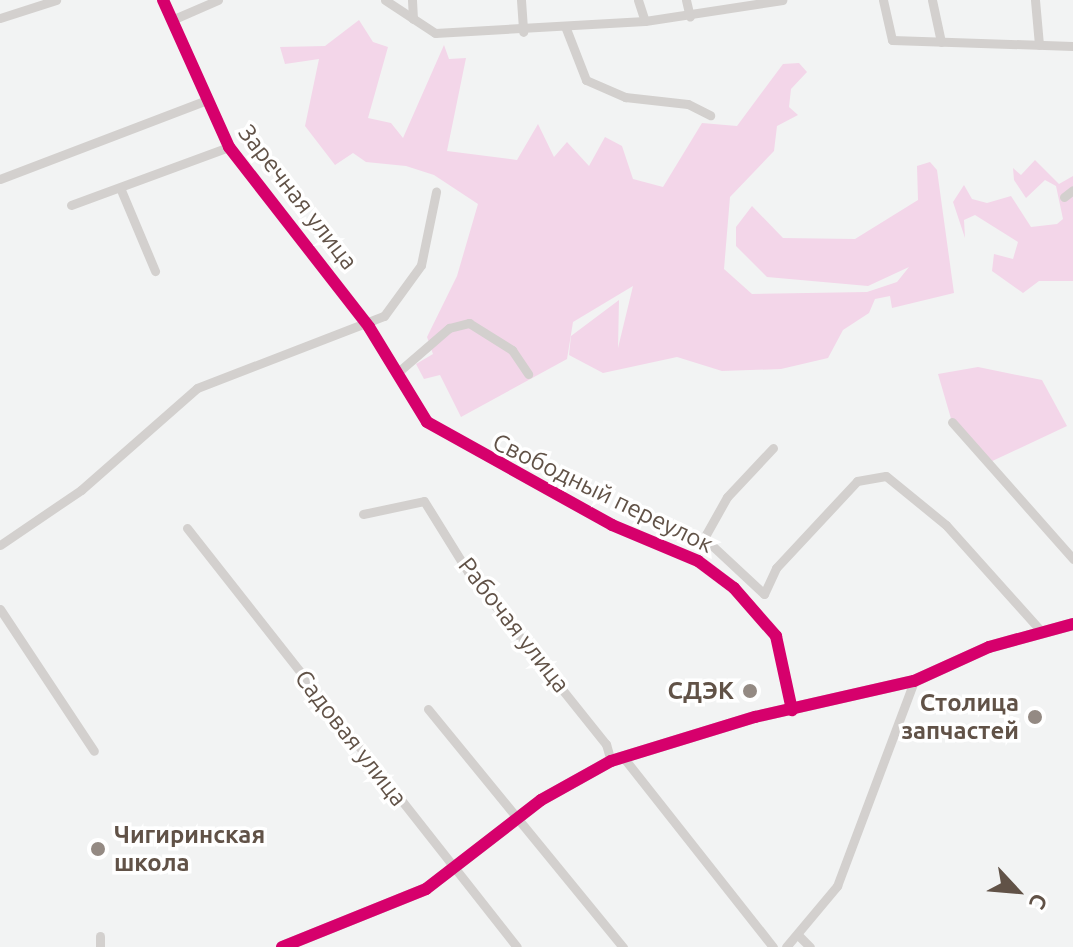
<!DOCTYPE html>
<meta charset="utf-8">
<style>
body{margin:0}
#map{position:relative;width:1073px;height:947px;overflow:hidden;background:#f2f3f3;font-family:Ubuntu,sans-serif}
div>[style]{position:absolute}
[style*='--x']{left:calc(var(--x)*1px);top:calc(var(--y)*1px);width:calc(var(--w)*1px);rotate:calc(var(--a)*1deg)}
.green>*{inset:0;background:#f3d6e9}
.street>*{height:9px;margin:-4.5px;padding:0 4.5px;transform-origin:4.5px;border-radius:4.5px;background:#d3d0ce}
.secondary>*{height:12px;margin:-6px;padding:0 6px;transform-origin:6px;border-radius:6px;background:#d4d1ce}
.cycleway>*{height:12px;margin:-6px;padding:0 6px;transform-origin:6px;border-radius:6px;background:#d6006c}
.dots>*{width:22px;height:22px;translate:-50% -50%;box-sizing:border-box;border:4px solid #fff;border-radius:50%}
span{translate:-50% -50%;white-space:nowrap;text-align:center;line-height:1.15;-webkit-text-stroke:7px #fff;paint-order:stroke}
.street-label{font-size:24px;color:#615247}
.poi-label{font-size:24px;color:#615247;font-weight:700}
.right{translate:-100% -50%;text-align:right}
.left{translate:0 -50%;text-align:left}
.north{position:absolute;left:977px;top:851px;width:80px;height:80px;-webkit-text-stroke:6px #fff;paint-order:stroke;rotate:116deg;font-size:22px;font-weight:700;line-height:32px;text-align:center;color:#615247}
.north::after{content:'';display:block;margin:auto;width:28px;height:36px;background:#615247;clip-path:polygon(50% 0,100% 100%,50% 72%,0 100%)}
</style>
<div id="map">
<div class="green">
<div style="clip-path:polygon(359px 20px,373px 42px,388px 47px,368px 118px,391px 123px,403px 138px,444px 45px,449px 59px,466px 58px,447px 151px,517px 160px,538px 124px,554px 157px,567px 142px,589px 166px,605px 137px,622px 146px,633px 179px,663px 187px,702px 123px,737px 126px,783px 64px,799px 63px,807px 72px,791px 89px,789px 107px,798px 115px,777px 126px,774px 151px,730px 197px,724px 269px,752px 294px,867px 292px,897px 282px,909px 267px,868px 286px,767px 277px,736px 246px,736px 227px,752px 206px,783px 238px,855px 239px,918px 200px,917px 166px,930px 162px,937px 170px,954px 293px,892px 308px,890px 296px,875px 299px,869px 313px,843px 330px,828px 358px,781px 369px,722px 371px,677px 357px,603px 373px,569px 355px,571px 336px,619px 300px,618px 348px,633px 286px,573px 322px,567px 359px,461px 417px,440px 375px,424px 379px,416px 364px,433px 354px,427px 337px,457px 276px,478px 204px,434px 175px,406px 166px,366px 162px,353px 153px,335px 165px,305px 126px,319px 59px,285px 64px,280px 47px,325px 46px)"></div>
<div style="clip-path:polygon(1035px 160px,1059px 184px,1073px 176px,1073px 281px,1039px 281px,1023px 293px,992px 271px,994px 254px,1013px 259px,1018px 242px,975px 215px,964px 220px,965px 238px,953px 202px,964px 185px,972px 199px,987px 203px,1011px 196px,1031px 227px,1057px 224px,1063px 219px,1056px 186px,1045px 180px,1026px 198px,1014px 180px,1013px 168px,1021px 175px)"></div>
<div style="clip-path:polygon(978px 367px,1042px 380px,1067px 426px,988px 463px,952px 422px,938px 374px)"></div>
</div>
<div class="street">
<div style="--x:163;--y:0;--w:161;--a:65.8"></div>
<div style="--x:229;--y:147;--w:228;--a:52.1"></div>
<div style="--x:369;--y:327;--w:111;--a:58.6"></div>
<div style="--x:427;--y:422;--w:212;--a:29.1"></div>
<div style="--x:612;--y:525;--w:93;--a:22.7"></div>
<div style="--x:698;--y:561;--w:45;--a:36.9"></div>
<div style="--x:734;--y:588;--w:64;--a:48.8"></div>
<div style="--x:776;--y:636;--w:76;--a:77.8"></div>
<div style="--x:385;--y:0;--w:60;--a:33.4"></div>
<div style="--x:435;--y:33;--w:210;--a:-3.3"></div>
<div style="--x:645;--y:21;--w:139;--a:-8.7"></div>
<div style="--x:412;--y:0;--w:19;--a:87"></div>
<div style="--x:521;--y:0;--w:32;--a:86"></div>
<div style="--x:638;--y:0;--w:22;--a:72"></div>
<div style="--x:686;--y:0;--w:17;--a:77"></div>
<div style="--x:883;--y:0;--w:41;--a:77.3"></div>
<div style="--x:892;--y:40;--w:181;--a:1.9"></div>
<div style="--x:932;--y:0;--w:43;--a:77.9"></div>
<div style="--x:1035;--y:0;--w:45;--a:84.9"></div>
<div style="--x:0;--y:18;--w:59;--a:-17.8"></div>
<div style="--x:174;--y:19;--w:48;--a:-23.4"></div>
<div style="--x:565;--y:26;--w:58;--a:68.7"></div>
<div style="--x:586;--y:80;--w:43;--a:23.6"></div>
<div style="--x:625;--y:97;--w:63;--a:6.3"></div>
<div style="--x:688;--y:104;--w:25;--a:27"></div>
<div style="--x:0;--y:179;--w:218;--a:-20.9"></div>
<div style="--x:121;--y:190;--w:88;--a:67.2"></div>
<div style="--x:1064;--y:197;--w:11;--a:-38"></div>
<div style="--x:71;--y:205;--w:168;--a:-20.2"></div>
<div style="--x:397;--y:373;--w:69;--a:-40.9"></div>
<div style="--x:449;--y:328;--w:21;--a:-14"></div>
<div style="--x:469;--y:323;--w:51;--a:32.1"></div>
<div style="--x:512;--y:350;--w:29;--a:56"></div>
<div style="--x:952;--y:422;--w:183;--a:48.5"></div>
<div style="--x:773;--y:448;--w:67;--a:133.2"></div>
<div style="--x:727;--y:497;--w:47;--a:119.3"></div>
<div style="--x:704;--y:538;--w:82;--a:43"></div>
<div style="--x:764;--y:594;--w:29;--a:-65"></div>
<div style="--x:776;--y:568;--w:119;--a:-47"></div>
<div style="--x:857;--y:481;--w:29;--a:-10"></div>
<div style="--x:886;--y:476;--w:77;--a:39.2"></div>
<div style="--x:946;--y:525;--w:144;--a:48.1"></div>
<div style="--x:363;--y:514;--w:62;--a:-12"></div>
<div style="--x:424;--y:501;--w:84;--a:58.2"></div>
<div style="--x:468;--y:572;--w:221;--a:51.3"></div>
<div style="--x:606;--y:744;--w:18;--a:74"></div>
<div style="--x:187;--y:528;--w:533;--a:51.78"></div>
<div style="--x:0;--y:545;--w:98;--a:-34.2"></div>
<div style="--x:81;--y:490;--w:154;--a:-41.3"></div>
<div style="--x:197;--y:388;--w:200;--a:-21.1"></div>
<div style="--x:384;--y:316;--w:63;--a:-54"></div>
<div style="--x:421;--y:265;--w:75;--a:-78.4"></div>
<div style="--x:0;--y:609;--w:170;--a:56.5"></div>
<div style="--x:428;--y:709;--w:308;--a:50.7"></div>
<div style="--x:623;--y:757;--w:242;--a:51.7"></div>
<div style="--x:100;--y:936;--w:11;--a:90"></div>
<div style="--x:800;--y:937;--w:14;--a:45"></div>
<div style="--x:786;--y:947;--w:80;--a:-50.1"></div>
<div style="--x:837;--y:886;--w:219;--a:-69.4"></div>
</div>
<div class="secondary">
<div style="--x:282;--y:947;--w:155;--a:-21.9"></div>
<div style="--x:426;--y:889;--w:145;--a:-37.7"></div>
<div style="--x:541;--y:800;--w:80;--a:-29.1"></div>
<div style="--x:611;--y:761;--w:151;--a:-17"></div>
<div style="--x:755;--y:717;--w:163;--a:-12.8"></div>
<div style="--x:914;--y:681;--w:82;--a:-24.4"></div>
<div style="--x:989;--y:647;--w:87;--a:-15.3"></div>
</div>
<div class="cycleway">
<div style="--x:163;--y:0;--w:161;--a:65.8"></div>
<div style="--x:229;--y:147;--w:228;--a:52.1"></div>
<div style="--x:369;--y:327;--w:111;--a:58.6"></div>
<div style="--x:427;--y:422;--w:212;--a:29.1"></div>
<div style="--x:612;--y:525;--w:93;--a:22.7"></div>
<div style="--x:698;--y:561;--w:45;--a:36.9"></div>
<div style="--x:734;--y:588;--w:64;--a:48.8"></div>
<div style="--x:776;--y:636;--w:76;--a:77.8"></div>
<div style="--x:282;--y:947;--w:155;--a:-21.9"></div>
<div style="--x:426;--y:889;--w:145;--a:-37.7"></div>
<div style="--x:541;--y:800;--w:80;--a:-29.1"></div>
<div style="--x:611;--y:761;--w:151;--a:-17"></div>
<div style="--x:755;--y:717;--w:163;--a:-12.8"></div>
<div style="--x:914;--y:681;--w:82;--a:-24.4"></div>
<div style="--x:989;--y:647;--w:87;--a:-15.3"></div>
</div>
<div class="dots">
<div style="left:750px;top:691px;background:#948a83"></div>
<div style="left:1035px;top:717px;background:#948a83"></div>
<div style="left:98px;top:849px;background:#948a83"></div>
</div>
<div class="street-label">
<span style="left:298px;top:197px;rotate:52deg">Заречная улица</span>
<span style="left:603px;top:493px;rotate:26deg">Свободный переулок</span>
<span style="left:514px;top:625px;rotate:52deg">Рабочая улица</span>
<span style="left:351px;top:738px;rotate:52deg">Садовая улица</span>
</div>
<div class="poi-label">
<span class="right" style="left:734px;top:691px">СДЭК</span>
<span class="right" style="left:1019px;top:717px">Столица<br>запчастей</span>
<span class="left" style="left:114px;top:849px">Чигиринская<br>школа</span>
</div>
<div class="north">С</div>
</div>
